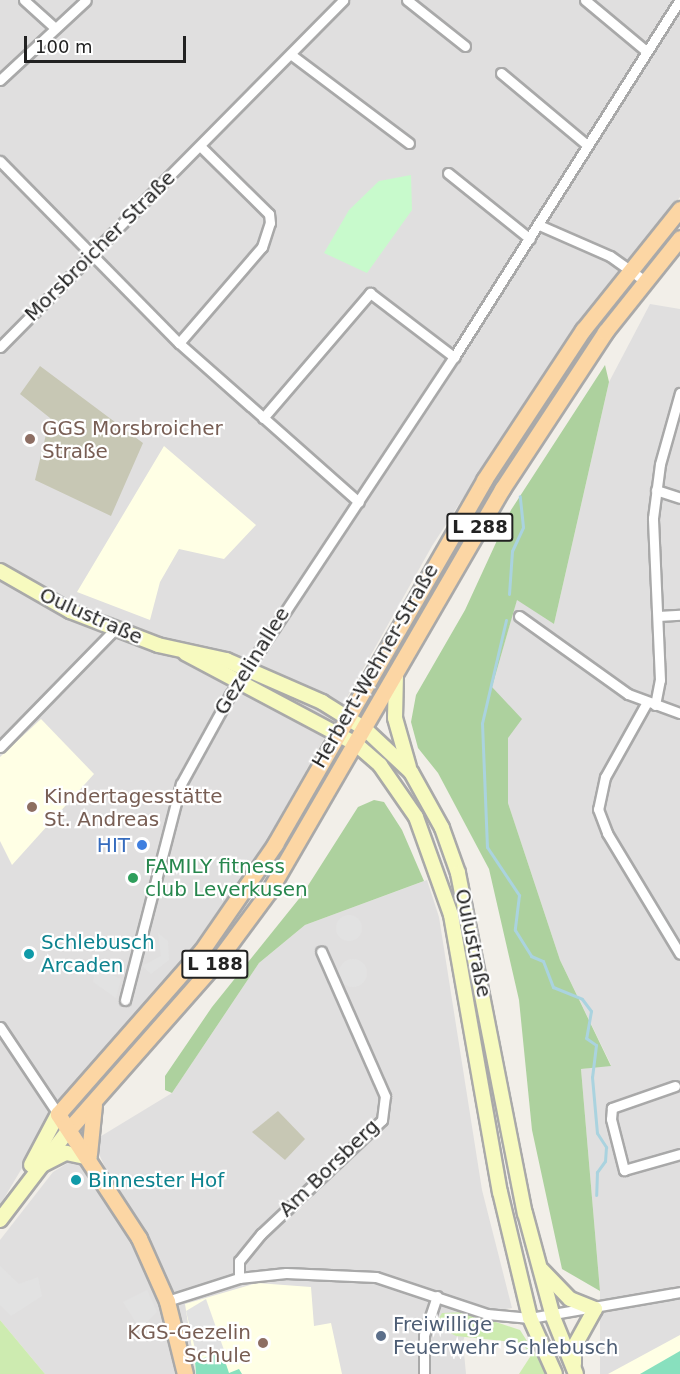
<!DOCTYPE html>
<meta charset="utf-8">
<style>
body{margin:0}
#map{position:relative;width:680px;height:1374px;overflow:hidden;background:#f2efe9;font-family:"DejaVu Sans",sans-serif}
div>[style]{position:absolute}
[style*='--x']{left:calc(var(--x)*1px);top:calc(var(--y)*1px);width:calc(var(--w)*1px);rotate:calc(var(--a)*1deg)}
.residential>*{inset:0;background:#e0dfdf}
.education>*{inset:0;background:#ffffe5}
.construction>*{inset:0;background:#c7c7b4}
.grass>*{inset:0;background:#cdebb0}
.forest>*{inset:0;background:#add19e}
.park>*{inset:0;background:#c8facc}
.pitch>*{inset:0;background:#88e0be}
.parking>*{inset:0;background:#e2e2e2}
.round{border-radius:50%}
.stream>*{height:3px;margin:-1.5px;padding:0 1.5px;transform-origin:1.5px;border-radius:1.5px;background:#aad3df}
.roads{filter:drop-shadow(2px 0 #a9a9a9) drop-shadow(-2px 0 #a9a9a9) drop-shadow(0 2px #a9a9a9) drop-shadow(0 -2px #a9a9a9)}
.minor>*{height:9px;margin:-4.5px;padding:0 4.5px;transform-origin:4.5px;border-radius:4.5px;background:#fff}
.secondary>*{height:14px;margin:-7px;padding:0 7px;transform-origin:7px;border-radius:7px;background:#f7fabf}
.primary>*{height:15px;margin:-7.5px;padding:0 7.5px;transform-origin:7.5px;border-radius:7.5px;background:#fcd6a4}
.dots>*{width:16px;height:16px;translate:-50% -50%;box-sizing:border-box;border:3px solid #fff;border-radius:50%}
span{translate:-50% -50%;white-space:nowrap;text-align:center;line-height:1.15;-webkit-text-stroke:4.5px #fff;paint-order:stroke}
.shield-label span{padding:2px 4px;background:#fff;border:2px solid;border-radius:4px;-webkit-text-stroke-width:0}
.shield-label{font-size:18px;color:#222;font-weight:700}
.street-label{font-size:20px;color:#222}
.education-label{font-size:20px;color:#785e54}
.left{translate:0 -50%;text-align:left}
.right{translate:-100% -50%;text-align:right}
.shop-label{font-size:20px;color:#366cbe}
.leisure-label{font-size:20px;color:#27864d}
.culture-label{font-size:20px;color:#0d838f}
.service-label{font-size:20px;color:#4e5e75}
.scale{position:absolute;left:24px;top:36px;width:162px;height:27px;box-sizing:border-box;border:3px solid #222;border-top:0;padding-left:8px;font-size:18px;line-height:21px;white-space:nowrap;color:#222;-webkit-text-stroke:4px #fff;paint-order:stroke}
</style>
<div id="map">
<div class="residential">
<div style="clip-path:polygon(0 0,680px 0,680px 197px,536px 385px,432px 546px,266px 842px,170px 979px,53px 1116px,0 1205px)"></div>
<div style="clip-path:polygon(650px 304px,680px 309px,680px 1374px,600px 1374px,600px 1291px,581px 1069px,611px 1065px,560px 960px,508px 803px,508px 738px,492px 687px,517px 599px,554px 624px,609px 382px)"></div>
<div style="clip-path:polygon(427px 880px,439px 917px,482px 1190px,512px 1308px,470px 1315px,463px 1342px,466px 1374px,186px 1374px,174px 1318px,93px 1141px,172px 1093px,259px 963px,305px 925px)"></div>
<div style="clip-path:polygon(71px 1161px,79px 1163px,137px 1243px,164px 1305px,175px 1374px,45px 1374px,0 1320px,0 1240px,53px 1172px)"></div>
</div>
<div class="education">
<div style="clip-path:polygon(164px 446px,256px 525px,224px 559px,179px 549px,160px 582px,150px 620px,77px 592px)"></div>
<div style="clip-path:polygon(41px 719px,94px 774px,12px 865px,0 841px,0 757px)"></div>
<div style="clip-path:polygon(257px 1283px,311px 1287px,314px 1326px,331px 1323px,342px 1374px,196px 1374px,185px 1304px)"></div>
<div style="clip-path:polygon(680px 1335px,680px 1374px,608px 1374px)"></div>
</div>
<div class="construction">
<div style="clip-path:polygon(40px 366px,143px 443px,111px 516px,35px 480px,50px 418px,20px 394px)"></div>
<div style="clip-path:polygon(278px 1111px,305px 1139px,285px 1160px,252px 1132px)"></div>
</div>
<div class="grass">
<div style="clip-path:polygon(466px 1312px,520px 1330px,548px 1374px,519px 1374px,530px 1357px,523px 1343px,456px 1336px,435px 1325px,442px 1313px)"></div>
<div style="clip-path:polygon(0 1320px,45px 1374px,0 1374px)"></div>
</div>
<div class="forest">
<div style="clip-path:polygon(605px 365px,609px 382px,554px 624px,517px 600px,492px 687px,522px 719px,508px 738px,508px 803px,560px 960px,611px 1066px,581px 1069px,600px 1291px,562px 1269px,532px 1130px,519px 1000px,489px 869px,438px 773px,418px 748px,411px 722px,416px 695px,465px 610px,511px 510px)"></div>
<div style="clip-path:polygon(374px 800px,384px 802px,402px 830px,424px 881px,305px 925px,259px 963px,172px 1093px,165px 1090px,165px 1076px,212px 1007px,302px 895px,358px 807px)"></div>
</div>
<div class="park">
<div style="clip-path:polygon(411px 175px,412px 210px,367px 273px,324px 253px,349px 210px,379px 181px)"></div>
</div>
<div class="pitch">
<div style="clip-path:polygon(680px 1351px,680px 1374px,640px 1374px)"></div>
<div style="clip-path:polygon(222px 1352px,229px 1373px,239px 1369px,242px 1374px,196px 1374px,195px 1361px)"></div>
</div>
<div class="parking">
<div class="round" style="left:336px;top:915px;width:26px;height:26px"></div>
<div style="clip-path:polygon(158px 933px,168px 941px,169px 960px,151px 974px,142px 966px,161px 956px)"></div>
<div class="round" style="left:339px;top:959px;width:28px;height:28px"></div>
<div style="clip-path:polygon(95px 968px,121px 979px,116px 998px,93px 982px)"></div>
<div style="clip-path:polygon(0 1266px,19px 1284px,38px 1277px,42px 1296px,11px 1316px,0 1305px)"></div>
<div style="clip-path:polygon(147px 1290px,157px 1312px,140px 1329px,123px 1302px)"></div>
<div style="clip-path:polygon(206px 1299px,224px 1350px,197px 1357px,186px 1311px)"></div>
</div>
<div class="stream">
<div style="--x:509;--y:594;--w:43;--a:-86"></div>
<div style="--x:512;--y:551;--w:26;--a:-65"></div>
<div style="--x:523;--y:527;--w:31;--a:-96"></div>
<div style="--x:506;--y:620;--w:106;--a:103.1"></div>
<div style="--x:482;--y:723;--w:124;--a:87.7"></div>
<div style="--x:487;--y:847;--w:58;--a:56.3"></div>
<div style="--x:519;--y:895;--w:35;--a:97"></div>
<div style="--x:515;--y:930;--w:31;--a:58"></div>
<div style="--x:531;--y:956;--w:13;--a:23"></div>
<div style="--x:543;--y:961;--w:28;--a:69"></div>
<div style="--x:553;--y:987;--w:31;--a:22"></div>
<div style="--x:582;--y:999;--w:15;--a:53"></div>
<div style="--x:591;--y:1011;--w:27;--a:100"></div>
<div style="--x:586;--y:1038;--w:12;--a:35"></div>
<div style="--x:596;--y:1045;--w:32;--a:97"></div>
<div style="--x:592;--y:1077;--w:56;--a:84.9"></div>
<div style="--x:597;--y:1133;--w:17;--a:57"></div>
<div style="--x:606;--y:1147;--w:14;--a:94"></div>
<div style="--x:605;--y:1161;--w:14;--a:126"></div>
<div style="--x:597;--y:1172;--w:23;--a:92"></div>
</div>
<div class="roads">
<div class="minor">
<div style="--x:24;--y:0;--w:42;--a:42.1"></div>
<div style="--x:407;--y:0;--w:74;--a:38.4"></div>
<div style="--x:585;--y:0;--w:78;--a:39.8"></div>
<div style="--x:293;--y:56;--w:145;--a:36.9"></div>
<div style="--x:501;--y:73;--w:112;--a:39.9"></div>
<div style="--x:0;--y:80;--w:117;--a:-42.9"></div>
<div style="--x:0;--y:161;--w:255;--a:45.5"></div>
<div style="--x:179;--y:343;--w:240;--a:41.5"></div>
<div style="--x:448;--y:173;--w:105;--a:38.8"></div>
<div style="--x:539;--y:225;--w:77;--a:23.6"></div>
<div style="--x:610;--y:256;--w:43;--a:35.5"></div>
<div style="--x:179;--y:343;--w:127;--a:-49.2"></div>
<div style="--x:262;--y:247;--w:25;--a:-72"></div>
<div style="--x:270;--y:223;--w:9;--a:-96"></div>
<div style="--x:269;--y:214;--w:95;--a:-135.4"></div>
<div style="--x:0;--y:347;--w:488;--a:-45.3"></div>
<div style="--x:263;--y:418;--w:165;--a:-49.4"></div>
<div style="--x:370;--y:293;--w:106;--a:37.3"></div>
<div style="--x:656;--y:490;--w:25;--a:18"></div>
<div style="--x:519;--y:616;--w:134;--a:35.6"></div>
<div style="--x:628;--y:694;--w:55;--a:20.1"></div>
<div style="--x:658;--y:616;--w:22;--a:-3"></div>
<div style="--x:647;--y:702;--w:86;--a:119.2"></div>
<div style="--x:605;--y:777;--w:33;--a:102"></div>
<div style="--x:598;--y:809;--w:26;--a:69"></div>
<div style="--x:607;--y:833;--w:141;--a:58.9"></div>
<div style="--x:655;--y:705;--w:25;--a:-79"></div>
<div style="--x:660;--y:680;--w:162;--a:-92.5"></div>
<div style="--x:653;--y:518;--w:54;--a:-82.6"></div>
<div style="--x:660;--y:464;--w:74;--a:-74.3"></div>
<div style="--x:0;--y:747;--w:165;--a:-45.7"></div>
<div style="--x:125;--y:1000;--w:223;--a:-75.5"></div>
<div style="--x:181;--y:784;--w:102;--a:-61.2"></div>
<div style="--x:230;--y:695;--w:405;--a:-56.5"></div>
<div style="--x:454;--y:357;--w:423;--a:-57.7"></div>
<div style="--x:0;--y:1027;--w:105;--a:56.3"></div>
<div style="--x:675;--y:1086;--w:67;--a:160.8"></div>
<div style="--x:612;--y:1108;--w:11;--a:95"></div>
<div style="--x:611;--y:1119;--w:53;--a:75.7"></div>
<div style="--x:624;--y:1170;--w:58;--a:-15.9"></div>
<div style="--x:239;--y:1278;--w:17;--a:-90"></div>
<div style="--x:239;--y:1261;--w:35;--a:-51"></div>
<div style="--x:261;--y:1234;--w:166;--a:-43.3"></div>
<div style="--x:382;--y:1120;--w:24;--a:-83"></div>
<div style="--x:385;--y:1096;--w:158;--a:-113.8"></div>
<div style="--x:167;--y:1301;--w:76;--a:-17.7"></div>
<div style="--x:239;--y:1278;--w:47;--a:-6.1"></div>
<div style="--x:286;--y:1273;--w:90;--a:2.5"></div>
<div style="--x:376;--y:1277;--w:117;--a:18.4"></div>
<div style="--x:487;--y:1314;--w:43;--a:5.3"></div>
<div style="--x:530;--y:1318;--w:152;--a:-9.8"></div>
<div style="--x:424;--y:1374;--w:39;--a:-90"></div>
<div style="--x:424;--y:1335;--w:41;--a:-71.6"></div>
</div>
<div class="secondary">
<div style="--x:0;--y:571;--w:81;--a:29.7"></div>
<div style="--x:70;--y:611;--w:94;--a:21.1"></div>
<div style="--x:158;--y:645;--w:70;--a:12.4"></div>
<div style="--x:226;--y:660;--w:105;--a:23.6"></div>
<div style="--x:322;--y:702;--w:51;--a:32.1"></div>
<div style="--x:365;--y:729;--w:63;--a:43.1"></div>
<div style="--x:411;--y:772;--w:64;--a:61"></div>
<div style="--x:442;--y:828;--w:48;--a:70.4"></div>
<div style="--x:458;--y:873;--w:347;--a:78.9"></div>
<div style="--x:525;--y:1213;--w:108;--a:74.9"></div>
<div style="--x:553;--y:1317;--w:61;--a:68"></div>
<div style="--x:185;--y:653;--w:194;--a:28"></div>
<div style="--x:356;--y:744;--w:32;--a:41"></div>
<div style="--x:380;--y:765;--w:63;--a:55.3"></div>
<div style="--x:416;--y:817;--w:104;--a:70.3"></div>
<div style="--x:451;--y:915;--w:281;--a:80"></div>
<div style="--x:500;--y:1192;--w:130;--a:76.6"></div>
<div style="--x:530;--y:1318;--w:61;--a:65.9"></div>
<div style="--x:396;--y:674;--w:44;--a:91.3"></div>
<div style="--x:395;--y:718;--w:51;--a:74.1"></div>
<div style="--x:31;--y:1165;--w:58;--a:-62.1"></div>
<div style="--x:42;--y:1165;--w:27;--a:-27"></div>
<div style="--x:66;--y:1153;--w:24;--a:12"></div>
<div style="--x:0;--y:1220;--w:116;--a:-52.7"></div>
<div style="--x:542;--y:1270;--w:40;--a:46"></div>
<div style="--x:570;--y:1299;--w:27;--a:22"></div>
<div style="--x:595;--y:1309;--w:43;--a:118.9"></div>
<div style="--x:574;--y:1347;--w:17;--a:90"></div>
</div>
<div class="primary">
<div style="--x:70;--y:1128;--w:224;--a:-48.6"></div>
<div style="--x:218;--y:960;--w:86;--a:-53.5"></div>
<div style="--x:269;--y:891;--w:465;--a:-59.9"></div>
<div style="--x:502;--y:489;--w:188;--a:-56.7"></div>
<div style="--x:605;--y:332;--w:120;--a:-51.4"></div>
<div style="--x:89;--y:1154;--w:49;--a:-84.2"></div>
<div style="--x:185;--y:1374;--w:75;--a:-103.9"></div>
<div style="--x:167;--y:1301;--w:69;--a:-114"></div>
<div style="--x:139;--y:1238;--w:148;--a:-123.2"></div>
<div style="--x:58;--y:1114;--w:218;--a:-48.7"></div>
<div style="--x:202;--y:950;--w:129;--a:-55.4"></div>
<div style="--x:275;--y:844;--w:420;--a:-60.1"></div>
<div style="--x:484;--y:480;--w:180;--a:-56.6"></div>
<div style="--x:583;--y:330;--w:155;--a:-51.3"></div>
</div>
</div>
<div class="dots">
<div style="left:30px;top:439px;background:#8d6e63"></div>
<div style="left:32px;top:807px;background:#8d6e63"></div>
<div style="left:142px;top:845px;background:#3f7fe0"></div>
<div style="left:133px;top:878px;background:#2e9e5b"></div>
<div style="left:29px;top:954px;background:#0f9aa8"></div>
<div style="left:76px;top:1180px;background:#0f9aa8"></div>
<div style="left:381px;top:1336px;background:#5c6f8a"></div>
<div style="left:263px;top:1343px;background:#8d6e63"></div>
</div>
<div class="shield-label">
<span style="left:480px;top:527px">L 288</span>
<span style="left:215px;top:964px">L 188</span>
</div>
<div class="street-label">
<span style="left:100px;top:246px;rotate:-45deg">Morsbroicher Straße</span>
<span style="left:91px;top:616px;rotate:24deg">Oulustraße</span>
<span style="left:252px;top:661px;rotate:-58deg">Gezelinallee</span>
<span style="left:375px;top:666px;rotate:-60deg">Herbert-Wehner-Straße</span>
<span style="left:473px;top:943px;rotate:78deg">Oulustraße</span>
<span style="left:329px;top:1168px;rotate:-44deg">Am Borsberg</span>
</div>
<div class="education-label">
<span class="left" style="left:42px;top:440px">GGS Morsbroicher<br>Straße</span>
<span class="left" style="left:44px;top:808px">Kindertagesstätte<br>St. Andreas</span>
<span class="right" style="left:251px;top:1344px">KGS-Gezelin<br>Schule</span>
</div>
<div class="shop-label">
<span class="right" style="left:130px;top:845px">HIT</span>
</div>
<div class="leisure-label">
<span class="left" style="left:145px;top:878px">FAMILY fitness<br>club Leverkusen</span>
</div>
<div class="culture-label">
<span class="left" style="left:41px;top:954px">Schlebusch<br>Arcaden</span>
<span class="left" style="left:88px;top:1180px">Binnester Hof</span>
</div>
<div class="service-label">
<span class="left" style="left:393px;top:1336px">Freiwillige<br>Feuerwehr Schlebusch</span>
</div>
<div class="scale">100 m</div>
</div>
